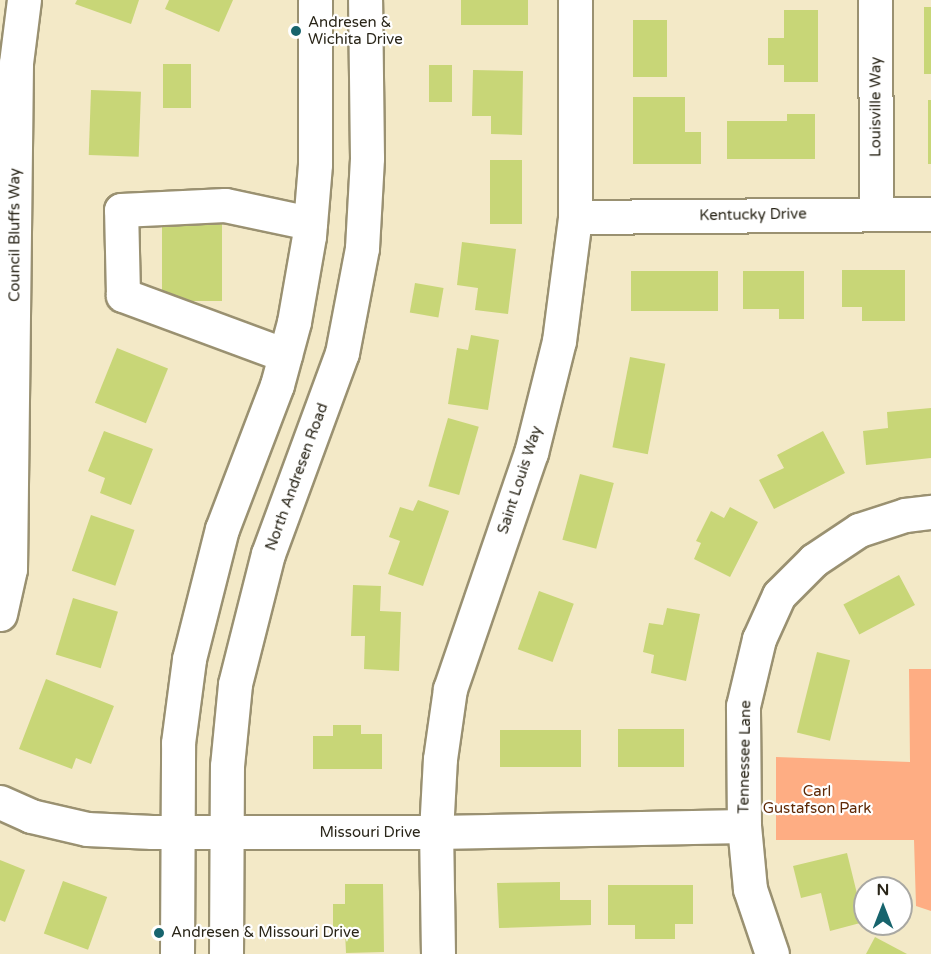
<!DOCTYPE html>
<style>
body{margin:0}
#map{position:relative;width:931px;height:954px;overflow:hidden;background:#f3e9c7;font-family:"Varela Round",sans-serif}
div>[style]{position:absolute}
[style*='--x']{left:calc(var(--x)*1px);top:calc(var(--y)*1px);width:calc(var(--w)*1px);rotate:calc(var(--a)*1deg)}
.green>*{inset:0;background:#fead83}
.building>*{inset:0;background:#c8d677;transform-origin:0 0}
.roads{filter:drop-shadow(2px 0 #9a9171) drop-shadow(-2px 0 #9a9171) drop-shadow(0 2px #9a9171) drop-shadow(0 -2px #9a9171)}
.minor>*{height:33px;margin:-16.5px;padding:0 16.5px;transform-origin:16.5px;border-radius:16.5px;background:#fff}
.dots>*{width:16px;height:16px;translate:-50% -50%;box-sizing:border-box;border:3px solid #fff;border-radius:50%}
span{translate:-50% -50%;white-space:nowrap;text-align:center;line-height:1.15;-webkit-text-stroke:4.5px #fff;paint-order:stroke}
.poi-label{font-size:15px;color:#292518}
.left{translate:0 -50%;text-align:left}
.street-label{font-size:15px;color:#292518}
.park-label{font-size:15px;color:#5f2906}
.north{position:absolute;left:853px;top:876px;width:60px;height:60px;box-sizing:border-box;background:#fff;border:2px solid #a9a8a3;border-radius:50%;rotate:0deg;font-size:16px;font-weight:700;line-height:24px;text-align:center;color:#292518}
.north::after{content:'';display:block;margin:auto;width:21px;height:27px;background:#17646d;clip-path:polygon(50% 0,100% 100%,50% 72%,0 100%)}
</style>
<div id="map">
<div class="green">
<div style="clip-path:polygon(909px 669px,931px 669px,931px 911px,916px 906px,914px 840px,776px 840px,776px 757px,910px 762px)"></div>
</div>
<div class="building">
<div style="clip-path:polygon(77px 0,139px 0,131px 24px,75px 4px)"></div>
<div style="clip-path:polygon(169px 0,233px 0,219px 32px,165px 9px)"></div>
<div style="left:461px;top:0;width:67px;height:25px"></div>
<div style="left:924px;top:7px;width:7px;height:67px"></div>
<div style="clip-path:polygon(784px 10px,818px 10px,818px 82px,784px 82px,784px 65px,768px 65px,768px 38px,784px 38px)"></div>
<div style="left:633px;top:20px;width:34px;height:57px"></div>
<div style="left:163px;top:64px;width:28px;height:44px"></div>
<div style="left:429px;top:65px;width:23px;height:37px"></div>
<div style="clip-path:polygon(473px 70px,523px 71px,522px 135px,491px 134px,491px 116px,472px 116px)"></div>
<div style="left:91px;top:90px;width:50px;height:65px;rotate:2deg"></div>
<div style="clip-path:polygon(633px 97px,685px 97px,685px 132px,701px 132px,701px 164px,633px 164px)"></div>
<div style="left:928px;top:100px;width:3px;height:64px"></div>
<div style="clip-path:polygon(787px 114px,815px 114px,815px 159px,727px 159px,727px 121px,787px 121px)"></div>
<div style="left:490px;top:160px;width:32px;height:64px"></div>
<div style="left:222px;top:221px;width:80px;height:60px;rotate:90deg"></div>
<div style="clip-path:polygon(462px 242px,516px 249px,508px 314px,475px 310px,478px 288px,457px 285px)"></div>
<div style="clip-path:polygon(842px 270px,905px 270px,905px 321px,862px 321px,862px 307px,842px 307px)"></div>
<div style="left:631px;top:271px;width:87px;height:40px"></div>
<div style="clip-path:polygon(743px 271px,804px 271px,804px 319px,779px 319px,779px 309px,743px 309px)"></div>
<div style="left:415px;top:283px;width:29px;height:30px;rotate:10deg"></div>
<div style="clip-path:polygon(471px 335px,499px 340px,488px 410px,448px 404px,457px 348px,468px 350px)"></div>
<div style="left:117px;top:348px;width:55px;height:59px;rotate:22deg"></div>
<div style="left:630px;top:357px;width:36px;height:92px;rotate:11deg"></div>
<div style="clip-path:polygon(931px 408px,931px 458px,866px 465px,863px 431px,888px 428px,887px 412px)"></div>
<div style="left:448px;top:418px;width:32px;height:71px;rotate:16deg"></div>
<div style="clip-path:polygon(104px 431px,153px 449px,131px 505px,100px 493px,105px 478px,88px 471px)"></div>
<div style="clip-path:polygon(823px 431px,845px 473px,774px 509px,759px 480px,784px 468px,777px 455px)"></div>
<div style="left:580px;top:474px;width:35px;height:68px;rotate:15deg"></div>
<div style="clip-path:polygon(418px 500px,449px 511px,423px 586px,388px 574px,400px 541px,389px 537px,400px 507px,413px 511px)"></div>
<div style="clip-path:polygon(730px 507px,758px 522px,730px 577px,694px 559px,701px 543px,696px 541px,711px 511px,724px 518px)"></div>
<div style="left:91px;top:515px;width:46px;height:59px;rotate:19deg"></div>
<div style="left:899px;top:575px;width:34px;height:63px;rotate:62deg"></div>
<div style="clip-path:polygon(353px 585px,381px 586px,380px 611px,401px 612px,399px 671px,364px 669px,365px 636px,351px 636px)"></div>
<div style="left:539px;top:591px;width:37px;height:62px;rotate:20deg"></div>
<div style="left:73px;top:598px;width:47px;height:59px;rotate:17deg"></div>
<div style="clip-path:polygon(667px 608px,700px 614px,686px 681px,651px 673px,654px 655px,643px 652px,649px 623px,663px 625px)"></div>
<div style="left:817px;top:652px;width:34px;height:83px;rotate:14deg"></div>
<div style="clip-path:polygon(46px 679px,114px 706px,91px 764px,76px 758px,72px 769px,19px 749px)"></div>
<div style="clip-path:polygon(333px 725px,361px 725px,361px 734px,382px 734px,382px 769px,313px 769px,313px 736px,333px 736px)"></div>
<div style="left:618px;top:729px;width:66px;height:38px"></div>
<div style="left:500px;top:730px;width:81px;height:37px"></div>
<div style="clip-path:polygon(847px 853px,864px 922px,830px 931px,821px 893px,801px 898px,793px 866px)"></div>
<div style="clip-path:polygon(0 860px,25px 870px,5px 922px,0 920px)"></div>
<div style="left:63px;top:881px;width:47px;height:56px;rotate:20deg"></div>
<div style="clip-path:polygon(560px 882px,560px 900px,591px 900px,591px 925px,499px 928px,497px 883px)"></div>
<div style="clip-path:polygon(345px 884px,383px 884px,384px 952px,346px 953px,345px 931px,333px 931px,333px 904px,345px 904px)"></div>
<div style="clip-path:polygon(608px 885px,693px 885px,693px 924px,675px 924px,675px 939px,635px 939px,635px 925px,608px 925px)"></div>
<div style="clip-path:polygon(875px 937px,907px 954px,866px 954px)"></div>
</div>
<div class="roads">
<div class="minor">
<div style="--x:875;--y:0;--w:214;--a:89.7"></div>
<div style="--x:575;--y:217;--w:356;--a:-0.5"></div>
<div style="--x:285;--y:355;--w:173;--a:-159.7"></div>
<div style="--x:123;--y:295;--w:85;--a:-91.3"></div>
<div style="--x:121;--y:210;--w:104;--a:-2.8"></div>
<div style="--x:225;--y:205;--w:87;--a:12"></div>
<div style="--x:0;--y:614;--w:46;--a:-77.5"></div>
<div style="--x:10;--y:569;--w:506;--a:-89.32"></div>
<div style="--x:16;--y:63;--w:64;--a:-82.8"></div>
<div style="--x:0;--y:802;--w:34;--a:24"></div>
<div style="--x:31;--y:816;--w:57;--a:13.1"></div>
<div style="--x:87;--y:829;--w:65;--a:2.6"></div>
<div style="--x:152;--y:832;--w:284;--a:0"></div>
<div style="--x:436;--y:832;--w:308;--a:-1.1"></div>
<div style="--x:177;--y:954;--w:211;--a:-89.7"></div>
<div style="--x:178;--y:743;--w:85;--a:-82.5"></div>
<div style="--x:189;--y:659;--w:134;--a:-75.8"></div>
<div style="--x:222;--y:529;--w:154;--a:-69.1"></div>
<div style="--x:277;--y:385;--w:65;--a:-74.9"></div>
<div style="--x:294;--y:322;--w:87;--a:-80.1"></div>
<div style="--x:309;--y:236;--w:72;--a:-85.2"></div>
<div style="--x:315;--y:164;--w:164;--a:-90"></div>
<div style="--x:226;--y:954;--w:188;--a:-89.7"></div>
<div style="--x:227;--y:766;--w:82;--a:-84.4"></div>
<div style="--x:235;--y:684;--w:134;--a:-75.8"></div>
<div style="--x:268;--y:554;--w:214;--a:-69.8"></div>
<div style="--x:342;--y:353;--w:107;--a:-79.2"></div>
<div style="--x:362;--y:248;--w:90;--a:-86.8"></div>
<div style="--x:367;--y:158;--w:158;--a:-90.7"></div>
<div style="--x:438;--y:954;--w:122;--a:-90.9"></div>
<div style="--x:436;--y:832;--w:73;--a:-86.9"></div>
<div style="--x:440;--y:759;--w:71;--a:-81.9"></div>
<div style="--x:450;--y:689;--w:250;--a:-71.1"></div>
<div style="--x:531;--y:453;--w:115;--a:-76"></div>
<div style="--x:559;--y:341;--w:125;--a:-82.6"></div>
<div style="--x:575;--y:217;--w:217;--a:-90"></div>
<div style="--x:772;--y:954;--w:69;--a:-108.7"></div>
<div style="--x:750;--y:889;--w:63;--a:-95.4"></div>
<div style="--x:744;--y:826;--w:120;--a:-90.5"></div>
<div style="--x:743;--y:706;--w:69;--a:-76.6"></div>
<div style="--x:759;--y:639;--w:48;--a:-65.6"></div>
<div style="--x:779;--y:595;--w:49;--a:-45"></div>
<div style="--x:814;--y:560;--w:54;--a:-33.7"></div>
<div style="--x:859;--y:530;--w:48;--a:-18.1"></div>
<div style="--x:905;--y:515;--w:26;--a:-7"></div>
</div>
</div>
<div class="dots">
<div style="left:296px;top:31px;background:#17646d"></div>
<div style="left:159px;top:933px;background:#17646d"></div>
</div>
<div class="poi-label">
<span class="left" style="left:308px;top:31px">Andresen &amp;<br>Wichita Drive</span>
<span class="left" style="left:171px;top:933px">Andresen &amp; Missouri Drive</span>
</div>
<div class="street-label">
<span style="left:876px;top:107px;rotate:-90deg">Louisville Way</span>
<span style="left:753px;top:215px;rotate:-1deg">Kentucky Drive</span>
<span style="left:15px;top:235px;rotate:-90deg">Council Bluffs Way</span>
<span style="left:297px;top:477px;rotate:-70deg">North Andresen Road</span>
<span style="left:520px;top:480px;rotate:-72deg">Saint Louis Way</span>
<span style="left:745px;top:757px;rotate:-89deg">Tennessee Lane</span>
<span style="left:370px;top:833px">Missouri Drive</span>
</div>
<div class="park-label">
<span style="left:817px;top:800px">Carl<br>Gustafson Park</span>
</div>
<div class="north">N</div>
</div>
